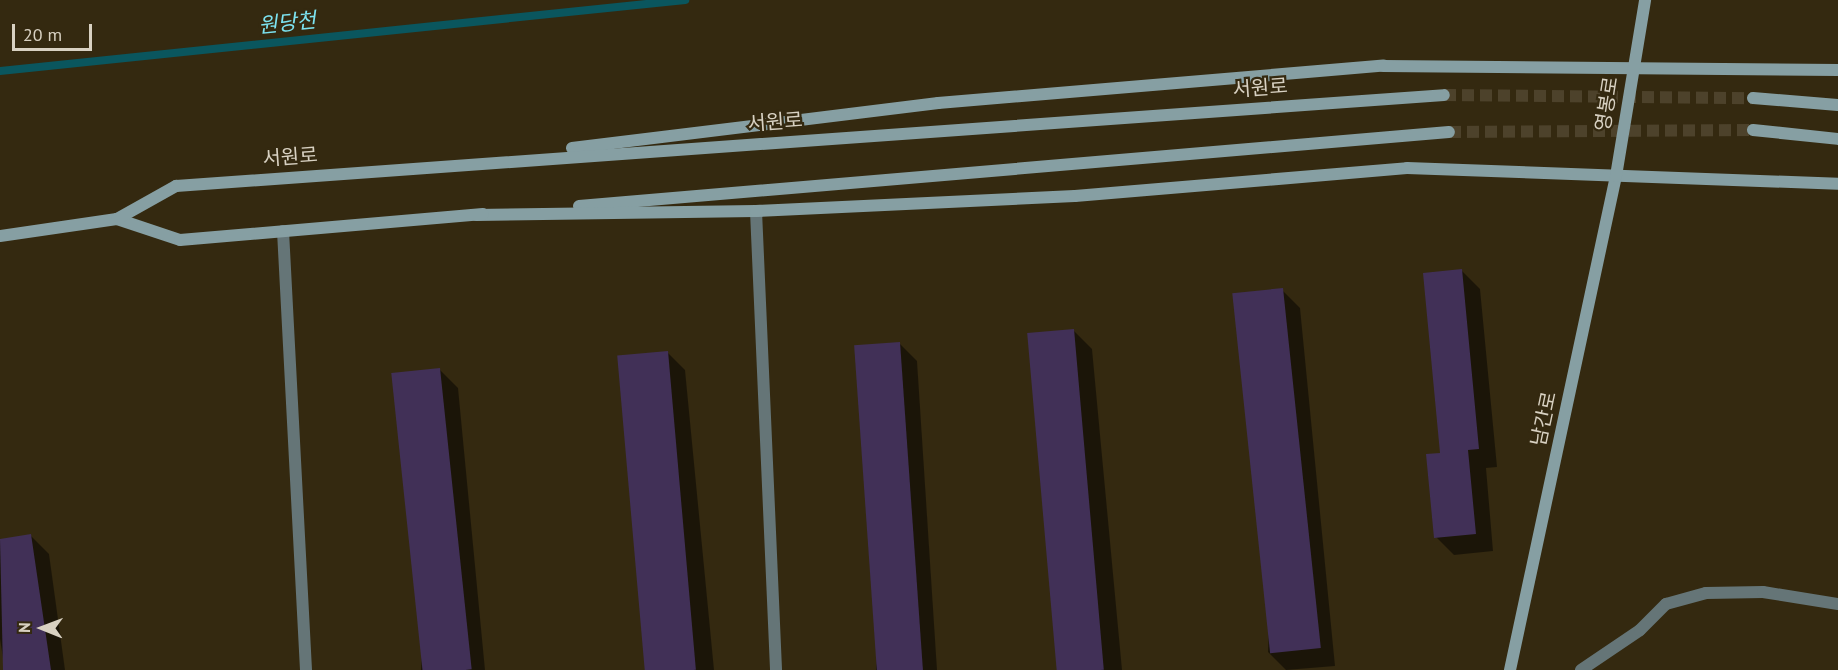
<!DOCTYPE html>
<meta charset="utf-8">
<style>
body{margin:0}
#map{position:relative;width:1838px;height:670px;overflow:hidden;background:#342910;font-family:"PT Sans","Noto Sans KR",sans-serif}
div>[style]{position:absolute}
[style*='--x']{left:calc(var(--x)*1px);top:calc(var(--y)*1px);width:calc(var(--w)*1px);rotate:calc(var(--a)*1deg)}
.shadow>*{inset:0;background:#0007}
.stream>*{height:8px;margin:-4px;padding:0 4px;transform-origin:4px;border-radius:4px;background:#0a565e}
.building>*{inset:0;background:#413057;transform-origin:0 0}
.secondary-tunnel>*{height:12px;margin-top:-6px;transform-origin:0;background:repeating-linear-gradient(90deg,#4d422b 0 12px,transparent 0 18px)}
.street>*{height:12px;margin:-6px;padding:0 6px;transform-origin:6px;border-radius:6px;background:#657577}
.secondary>*{height:12px;margin:-6px;padding:0 6px;transform-origin:6px;border-radius:6px;background:#869fa3}
span{translate:-50% -50%;white-space:nowrap;text-align:center;line-height:1.15;-webkit-text-stroke:4.5px #342910;paint-order:stroke}
.street-label{font-size:20px;color:#d8d1c2}
.water-label{font-size:21px;color:#7ce3f1;font-style:italic}
.north{position:absolute;left:12px;top:598px;width:60px;height:60px;-webkit-text-stroke:4px #342910;paint-order:stroke;rotate:271deg;font-size:16px;font-weight:700;line-height:24px;text-align:center;color:#d8d1c2}
.north::after{content:'';display:block;margin:auto;width:21px;height:27px;background:#d8d1c2;clip-path:polygon(50% 0,100% 100%,50% 72%,0 100%)}
.scale{position:absolute;left:12px;top:24px;width:80px;height:27px;box-sizing:border-box;border:3px solid #d8d1c2;border-top:0;padding-left:8px;font-size:18px;line-height:21px;white-space:nowrap;color:#d8d1c2;-webkit-text-stroke:4px #342910;paint-order:stroke}
</style>
<div id="map">
<div class="shadow">
<div style="clip-path:polygon(1462px 271px,1480px 289px,1497px 467px,1486px 468px,1493px 551px,1454px 555px,1436px 537px)"></div>
<div style="clip-path:polygon(1282px 290px,1300px 308px,1335px 666px,1286px 670px,1268px 652px)"></div>
<div style="clip-path:polygon(1074px 331px,1092px 349px,1122px 670px,1060px 670px)"></div>
<div style="clip-path:polygon(899px 343px,917px 361px,937px 670px,876px 670px)"></div>
<div style="clip-path:polygon(667px 352px,685px 370px,714px 670px,649px 670px)"></div>
<div style="clip-path:polygon(440px 370px,458px 388px,485px 670px,421px 670px)"></div>
<div style="clip-path:polygon(31px 536px,49px 554px,65px 670px,5px 670px,0 639px,0 541px)"></div>
</div>
<div class="stream">
<div style="--x:0;--y:71;--w:689;--a:-5.92"></div>
</div>
<div class="building">
<div style="clip-path:polygon(1462px 269px,1479px 449px,1468px 450px,1476px 534px,1434px 538px,1426px 454px,1440px 453px,1423px 273px)"></div>
<div style="left:1283px;top:288px;width:362px;height:51px;rotate:84deg"></div>
<div style="left:1074px;top:329px;width:342px;height:47px;rotate:85deg"></div>
<div style="left:900px;top:342px;width:329px;height:46px;rotate:86deg"></div>
<div style="left:668px;top:351px;width:320px;height:51px;rotate:85deg"></div>
<div style="left:440px;top:368px;width:303px;height:49px;rotate:84deg"></div>
<div style="clip-path:polygon(31px 534px,51px 670px,3px 670px,0 539px)"></div>
</div>
<div class="secondary-tunnel">
<div style="--x:1444;--y:95;--w:309;--a:0.6"></div>
<div style="--x:1449;--y:132;--w:304;--a:-0.4"></div>
</div>
<div class="street">
<div style="--x:756;--y:211;--w:459;--a:87.5"></div>
<div style="--x:283;--y:231;--w:440;--a:87"></div>
<div style="--x:1581;--y:670;--w:71;--a:-34.1"></div>
<div style="--x:1640;--y:630;--w:37;--a:-45"></div>
<div style="--x:1666;--y:604;--w:41;--a:-15.4"></div>
<div style="--x:1706;--y:593;--w:57;--a:-1"></div>
<div style="--x:1763;--y:592;--w:76;--a:9.1"></div>
</div>
<div class="secondary">
<div style="--x:1753;--y:98;--w:85;--a:4.7"></div>
<div style="--x:1753;--y:130;--w:85;--a:6"></div>
<div style="--x:572;--y:148;--w:369;--a:-7"></div>
<div style="--x:938;--y:103;--w:447;--a:-4.8"></div>
<div style="--x:1383;--y:66;--w:455;--a:0.5"></div>
<div style="--x:579;--y:206;--w:873;--a:-4.86"></div>
<div style="--x:476;--y:215;--w:280;--a:-0.8"></div>
<div style="--x:756;--y:211;--w:319;--a:-2.7"></div>
<div style="--x:1075;--y:196;--w:333;--a:-4.8"></div>
<div style="--x:1407;--y:168;--w:431;--a:2.1"></div>
<div style="--x:117;--y:219;--w:66;--a:18.4"></div>
<div style="--x:180;--y:240;--w:304;--a:-4.9"></div>
<div style="--x:0;--y:236;--w:118;--a:-8.3"></div>
<div style="--x:117;--y:219;--w:68;--a:-29.2"></div>
<div style="--x:176;--y:186;--w:1271;--a:-4.1"></div>
<div style="--x:1510;--y:670;--w:505;--a:-77.89"></div>
<div style="--x:1616;--y:176;--w:178;--a:-80.6"></div>
</div>
<div class="street-label">
<span style="left:1260px;top:88px;rotate:-4deg">서원로</span>
<span style="left:1607px;top:104px;rotate:-81deg">영봉로</span>
<span style="left:775px;top:122px;rotate:-4deg">서원로</span>
<span style="left:290px;top:157px;rotate:-4deg">서원로</span>
<span style="left:1544px;top:419px;rotate:-78deg">남간로</span>
</div>
<div class="water-label">
<span style="left:287px;top:23px;rotate:-6deg">원당천</span>
</div>
<div class="north">N</div>
<div class="scale">20 m</div>
</div>
